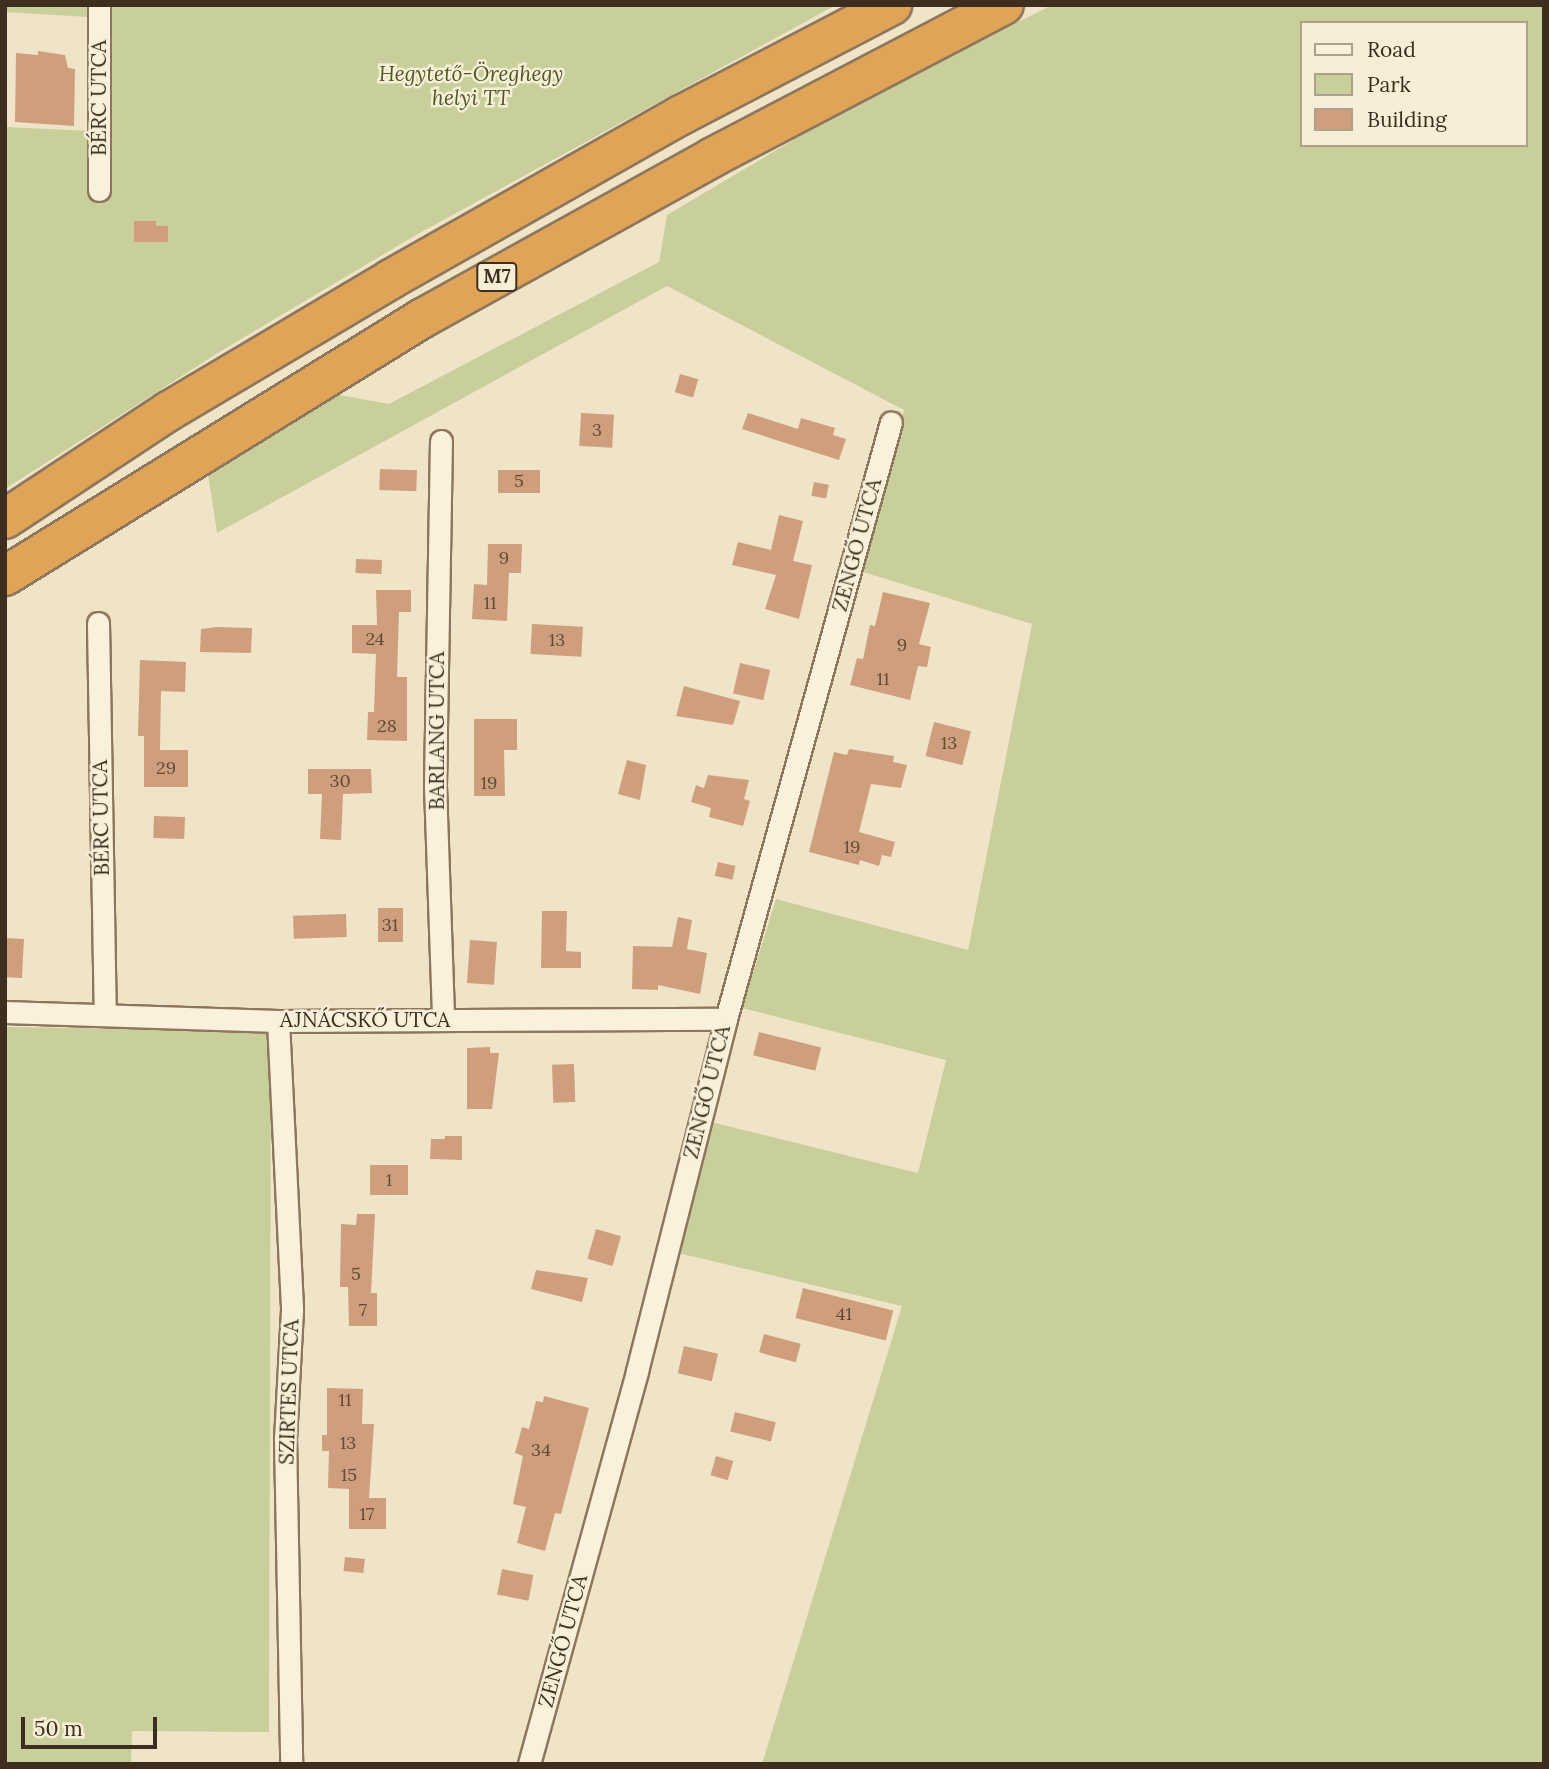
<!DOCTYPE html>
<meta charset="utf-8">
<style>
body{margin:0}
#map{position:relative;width:1549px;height:1769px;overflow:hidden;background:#f0e4c8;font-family:Lora,serif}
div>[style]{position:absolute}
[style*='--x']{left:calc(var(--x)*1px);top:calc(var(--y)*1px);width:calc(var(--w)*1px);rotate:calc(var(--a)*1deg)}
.green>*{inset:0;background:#c9cf9b}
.building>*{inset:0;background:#cf9f7d;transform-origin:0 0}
.roads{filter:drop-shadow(2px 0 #8d765c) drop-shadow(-2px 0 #8d765c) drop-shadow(0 2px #8d765c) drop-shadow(0 -2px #8d765c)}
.street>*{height:21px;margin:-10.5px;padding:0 10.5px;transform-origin:10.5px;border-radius:10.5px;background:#faf1dc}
.highway>*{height:38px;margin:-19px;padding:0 19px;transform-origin:19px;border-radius:19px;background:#e0a458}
span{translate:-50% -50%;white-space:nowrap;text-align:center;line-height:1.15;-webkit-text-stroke:5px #f7eed8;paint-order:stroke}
.number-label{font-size:18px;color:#624a37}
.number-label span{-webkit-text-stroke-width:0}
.shield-label span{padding:2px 5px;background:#f7eed8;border:2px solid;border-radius:5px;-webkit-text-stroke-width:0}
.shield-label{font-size:19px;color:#3d2e20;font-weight:700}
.park-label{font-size:21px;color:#4d5a26;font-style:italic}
.street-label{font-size:21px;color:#3d2e20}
.frame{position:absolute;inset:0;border:7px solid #3d2e20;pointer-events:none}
.legend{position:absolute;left:1300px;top:21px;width:228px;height:126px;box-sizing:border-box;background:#f7eed8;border:2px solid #ada18e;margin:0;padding:9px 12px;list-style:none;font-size:21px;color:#3d2e20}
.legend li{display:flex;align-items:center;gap:14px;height:35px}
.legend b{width:35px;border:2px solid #ada18e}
.scale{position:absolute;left:21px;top:1717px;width:136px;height:32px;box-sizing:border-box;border:4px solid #3d2e20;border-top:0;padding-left:9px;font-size:21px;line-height:24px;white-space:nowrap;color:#3d2e20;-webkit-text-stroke:5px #f7eed8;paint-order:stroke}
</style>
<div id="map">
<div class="green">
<div style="clip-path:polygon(5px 5px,836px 5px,416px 235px,221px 351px,5px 489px,5px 127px,91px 131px,88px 17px,5px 12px)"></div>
<div style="clip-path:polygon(evenodd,1052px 5px,1544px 5px,1544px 1764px,762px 1764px,902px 1306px,678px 1253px,711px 1122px,918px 1173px,946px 1060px,742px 1008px,776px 899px,968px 950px,1032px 624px,860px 571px,904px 410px,667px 286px,217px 533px,207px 467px,334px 394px,389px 404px,659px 262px,667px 215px,854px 104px,1052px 5px,1302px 23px,1526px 23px,1526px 145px,1302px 145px,1302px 23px)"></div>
<div style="clip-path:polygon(5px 1027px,271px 1031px,269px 1732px,132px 1731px,131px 1764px,5px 1764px)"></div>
</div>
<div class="building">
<div style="clip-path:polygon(38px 51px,65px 55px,68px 68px,75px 69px,74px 126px,15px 122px,16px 53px,38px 55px)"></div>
<div style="clip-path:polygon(134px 221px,156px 221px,156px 226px,168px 226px,168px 242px,134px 242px)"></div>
<div style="left:680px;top:374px;width:19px;height:19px;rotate:16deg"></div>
<div style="left:581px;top:413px;width:33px;height:33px;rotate:3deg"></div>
<div style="clip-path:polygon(748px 413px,798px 429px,801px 418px,835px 428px,833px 435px,846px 439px,839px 460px,742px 429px)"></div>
<div style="left:380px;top:469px;width:37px;height:21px;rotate:2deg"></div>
<div style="left:498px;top:470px;width:42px;height:23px"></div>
<div style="left:814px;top:482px;width:15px;height:14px;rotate:11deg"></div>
<div style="clip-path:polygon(779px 515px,803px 521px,793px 561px,812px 565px,799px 619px,765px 609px,776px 575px,732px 565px,738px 542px,771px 550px)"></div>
<div style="clip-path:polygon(488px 544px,522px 544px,521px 573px,509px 573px,507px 621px,472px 619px,474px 584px,487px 585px)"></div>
<div style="left:356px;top:559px;width:26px;height:14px;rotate:2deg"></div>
<div style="clip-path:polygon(376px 590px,411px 590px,411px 612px,399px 612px,397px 677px,407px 677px,407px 741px,367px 740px,368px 712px,374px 712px,376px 654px,352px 653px,352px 625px,377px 625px)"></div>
<div style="clip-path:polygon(883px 592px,930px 603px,919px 644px,931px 647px,927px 667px,918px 666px,910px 700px,850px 685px,857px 658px,863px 659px,870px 625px,875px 626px)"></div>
<div style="left:532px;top:624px;width:51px;height:30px;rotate:3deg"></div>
<div style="clip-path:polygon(217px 627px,252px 628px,251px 653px,200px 652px,201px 629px)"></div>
<div style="clip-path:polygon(140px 660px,186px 662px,185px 692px,161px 691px,160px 750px,188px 750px,188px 787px,144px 787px,144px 736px,138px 736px)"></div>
<div style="left:740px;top:663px;width:31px;height:31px;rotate:13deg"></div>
<div style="clip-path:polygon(684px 686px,740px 701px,733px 725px,676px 716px)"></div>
<div style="clip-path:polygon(474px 719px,517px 719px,517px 750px,504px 750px,505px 796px,474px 796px)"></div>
<div style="left:934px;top:722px;width:38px;height:35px;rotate:14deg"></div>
<div style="clip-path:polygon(849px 749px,894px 756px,893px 762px,907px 765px,901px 788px,871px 784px,859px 832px,895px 842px,891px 857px,882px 855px,879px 866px,860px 860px,859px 865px,809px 852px,834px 752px,847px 755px)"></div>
<div style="clip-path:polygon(627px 760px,646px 765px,640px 800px,618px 794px)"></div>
<div style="clip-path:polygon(308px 769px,371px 769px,372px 793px,343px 794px,341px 840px,320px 839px,322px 794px,308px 794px)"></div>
<div style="clip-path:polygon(708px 775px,749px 780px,744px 799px,750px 801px,743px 826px,709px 817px,711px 808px,691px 802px,696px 785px,704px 788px)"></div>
<div style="left:154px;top:816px;width:31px;height:22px;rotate:2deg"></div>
<div style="left:718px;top:862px;width:18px;height:14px;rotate:13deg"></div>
<div style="left:378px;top:908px;width:25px;height:34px"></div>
<div style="clip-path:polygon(542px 911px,567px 911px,566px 951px,581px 952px,581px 968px,541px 968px)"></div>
<div style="left:346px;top:914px;width:23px;height:53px;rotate:88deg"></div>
<div style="clip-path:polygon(678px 917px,692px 920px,687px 949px,707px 953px,700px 994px,658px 985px,658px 990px,632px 989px,633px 946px,672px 947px)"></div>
<div style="left:5px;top:938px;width:19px;height:39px;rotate:3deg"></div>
<div style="left:470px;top:940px;width:27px;height:43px;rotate:4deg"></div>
<div style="left:759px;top:1032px;width:64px;height:24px;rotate:14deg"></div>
<div style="clip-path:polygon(490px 1047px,490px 1053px,499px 1053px,492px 1109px,467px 1109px,467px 1048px)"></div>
<div style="left:574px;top:1064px;width:38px;height:22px;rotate:88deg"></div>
<div style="clip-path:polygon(445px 1136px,462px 1136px,462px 1160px,430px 1159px,431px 1139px,445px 1139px)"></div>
<div style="left:370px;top:1165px;width:38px;height:30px"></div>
<div style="clip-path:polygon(357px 1214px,375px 1214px,371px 1293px,377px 1293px,377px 1326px,349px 1326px,348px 1287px,340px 1287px,341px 1224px,356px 1225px)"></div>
<div style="left:596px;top:1229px;width:26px;height:31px;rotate:16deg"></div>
<div style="clip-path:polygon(536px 1270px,588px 1278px,582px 1302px,531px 1289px)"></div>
<div style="left:803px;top:1288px;width:93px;height:31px;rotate:14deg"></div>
<div style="left:764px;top:1334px;width:38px;height:19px;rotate:15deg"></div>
<div style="left:684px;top:1346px;width:35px;height:28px;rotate:13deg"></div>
<div style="clip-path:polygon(327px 1388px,363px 1389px,362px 1424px,374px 1424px,369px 1498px,386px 1498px,386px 1529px,349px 1529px,349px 1489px,328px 1488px,329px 1451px,322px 1451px,322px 1435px,327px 1435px)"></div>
<div style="clip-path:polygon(544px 1396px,589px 1408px,561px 1514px,555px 1513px,545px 1551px,517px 1543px,526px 1507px,513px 1504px,523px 1456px,515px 1453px,522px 1427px,529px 1429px,536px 1401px,543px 1402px)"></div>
<div style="left:735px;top:1412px;width:42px;height:20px;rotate:14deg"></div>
<div style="left:716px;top:1456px;width:18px;height:20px;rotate:16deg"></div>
<div style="left:345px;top:1557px;width:20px;height:14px;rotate:6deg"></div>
<div style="left:502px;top:1569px;width:32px;height:26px;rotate:11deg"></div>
</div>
<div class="roads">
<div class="street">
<div style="--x:99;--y:5;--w:185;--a:90"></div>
<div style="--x:441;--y:441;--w:345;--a:91"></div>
<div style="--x:435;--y:786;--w:234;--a:88"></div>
<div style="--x:98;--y:623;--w:389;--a:89"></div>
<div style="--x:5;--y:1012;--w:273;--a:1.9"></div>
<div style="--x:278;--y:1021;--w:448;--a:-0.3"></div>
<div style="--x:278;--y:1021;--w:289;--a:87.2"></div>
<div style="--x:292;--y:1310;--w:128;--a:93.1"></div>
<div style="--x:285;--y:1438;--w:326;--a:88.9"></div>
<div style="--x:529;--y:1764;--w:408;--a:-74.6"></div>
<div style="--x:637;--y:1371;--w:363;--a:-75.8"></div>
<div style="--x:726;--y:1019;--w:619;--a:-74.55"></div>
</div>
<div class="highway">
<div style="--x:5;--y:519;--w:196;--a:-33.4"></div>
<div style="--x:169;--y:411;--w:258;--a:-30.7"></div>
<div style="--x:391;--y:279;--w:333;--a:-29.5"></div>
<div style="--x:681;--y:115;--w:238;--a:-27.5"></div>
<div style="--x:5;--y:576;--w:491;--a:-31.7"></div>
<div style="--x:423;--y:318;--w:332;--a:-29"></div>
<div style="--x:713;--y:157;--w:328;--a:-27.6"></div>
</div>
</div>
<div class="number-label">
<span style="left:597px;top:430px">3</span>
<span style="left:519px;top:481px">5</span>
<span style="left:504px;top:558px">9</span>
<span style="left:490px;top:603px">11</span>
<span style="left:375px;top:639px">24</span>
<span style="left:557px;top:640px">13</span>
<span style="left:902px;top:645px">9</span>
<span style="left:883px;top:679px">11</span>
<span style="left:387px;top:726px">28</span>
<span style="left:949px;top:743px">13</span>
<span style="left:166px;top:768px">29</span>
<span style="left:340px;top:781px">30</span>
<span style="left:489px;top:783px">19</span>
<span style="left:852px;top:847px">19</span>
<span style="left:390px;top:925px">31</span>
<span style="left:389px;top:1180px">1</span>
<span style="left:356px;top:1274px">5</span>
<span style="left:363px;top:1310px">7</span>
<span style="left:844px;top:1314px">41</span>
<span style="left:345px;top:1400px">11</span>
<span style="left:348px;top:1443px">13</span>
<span style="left:541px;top:1450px">34</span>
<span style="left:349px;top:1475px">15</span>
<span style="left:367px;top:1514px">17</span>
</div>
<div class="shield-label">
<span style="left:497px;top:277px">M7</span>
</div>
<div class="park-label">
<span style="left:471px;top:86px">Hegytető-Öreghegy<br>helyi TT</span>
</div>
<div class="street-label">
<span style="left:99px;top:98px;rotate:-90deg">BÉRC UTCA</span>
<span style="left:857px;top:545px;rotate:-75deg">ZENGŐ UTCA</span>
<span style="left:437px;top:731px;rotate:-90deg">BARLANG UTCA</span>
<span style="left:101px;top:818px;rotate:-91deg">BÉRC UTCA</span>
<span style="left:365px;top:1020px">AJNÁCSKŐ UTCA</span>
<span style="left:707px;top:1092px;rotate:-76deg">ZENGŐ UTCA</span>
<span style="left:289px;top:1392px;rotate:-88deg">SZIRTES UTCA</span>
<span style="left:563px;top:1641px;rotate:-75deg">ZENGŐ UTCA</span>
</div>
<div class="frame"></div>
<ul class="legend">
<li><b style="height:9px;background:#faf1dc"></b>Road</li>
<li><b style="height:19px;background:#c9cf9b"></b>Park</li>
<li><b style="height:19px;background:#cf9f7d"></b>Building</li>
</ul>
<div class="scale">50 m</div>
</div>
